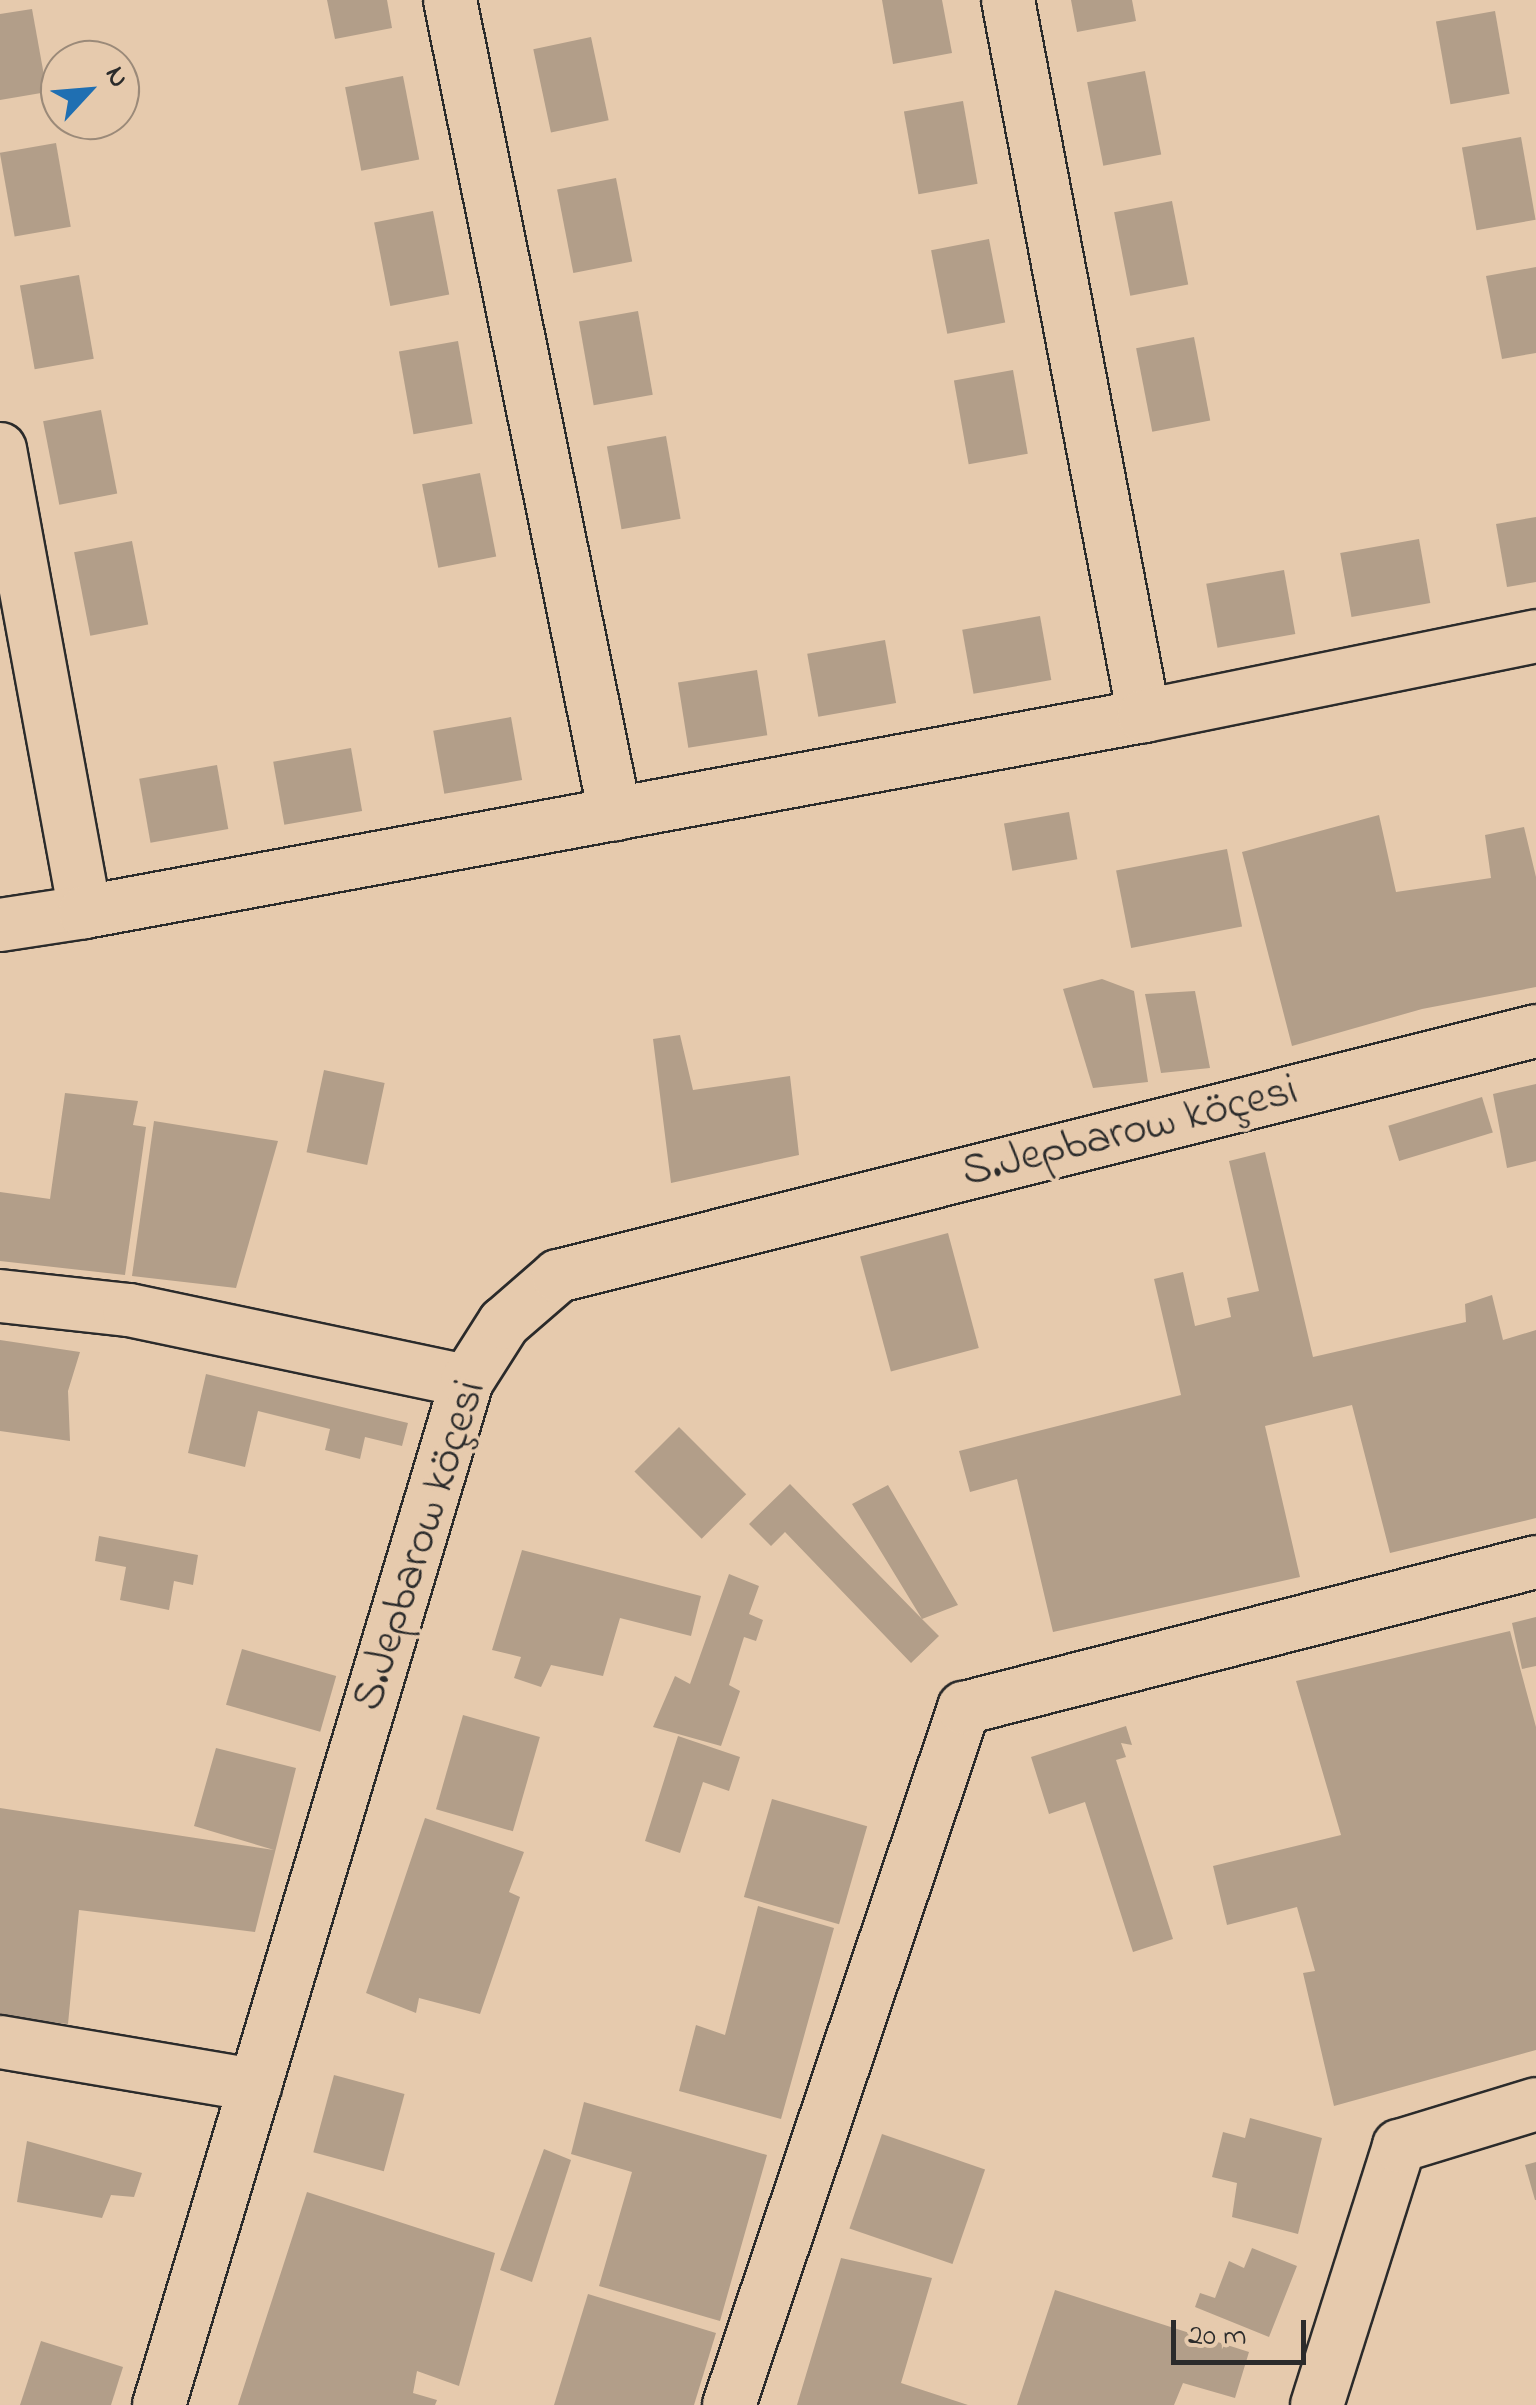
<!DOCTYPE html>
<meta charset="utf-8">
<style>
body{margin:0}
#map{position:relative;width:1536px;height:2405px;overflow:hidden;background:#e6caad;font-family:"Indie Flower",sans-serif}
div>[style]{position:absolute}
[style*='--x']{left:calc(var(--x)*1px);top:calc(var(--y)*1px);width:calc(var(--w)*1px);rotate:calc(var(--a)*1deg)}
.building>*{inset:0;background:#b29e89;transform-origin:0 0}
.roads{filter:drop-shadow(2px 0 #2b2b2b) drop-shadow(-2px 0 #2b2b2b) drop-shadow(0 2px #2b2b2b) drop-shadow(0 -2px #2b2b2b)}
.minor>*{height:52px;margin:-26px;padding:0 26px;transform-origin:26px;border-radius:26px;background:#e6caad}
span{translate:-50% -50%;white-space:nowrap;text-align:center;line-height:1.15;-webkit-text-stroke:8px #e6caad;paint-order:stroke}
.street-label{font-size:45px;color:#2b2b2b}
.north{position:absolute;left:40px;top:40px;width:100px;height:100px;box-sizing:border-box;background:#e6caad;border:2px solid #9b8a79;border-radius:50%;rotate:64deg;font-size:28px;font-weight:700;line-height:40px;text-align:center;color:#2b2b2b}
.north::after{content:'';display:block;margin:auto;width:35px;height:45px;background:#1f6fb2;clip-path:polygon(50% 0,100% 100%,50% 72%,0 100%)}
.scale{position:absolute;left:1171px;top:2320px;width:135px;height:45px;box-sizing:border-box;border:5px solid #2b2b2b;border-top:0;padding-left:12px;font-size:30px;line-height:35px;white-space:nowrap;color:#2b2b2b;-webkit-text-stroke:8px #e6caad;paint-order:stroke}
</style>
<div id="map">
<div class="building">
<div style="clip-path:polygon(327px 0,387px 0,392px 28px,335px 39px)"></div>
<div style="clip-path:polygon(882px 0,942px 0,952px 53px,893px 64px)"></div>
<div style="clip-path:polygon(1071px 0,1132px 0,1136px 21px,1077px 32px)"></div>
<div style="clip-path:polygon(32px 9px,47px 92px,0 100px,0 14px)"></div>
<div style="left:1495px;top:11px;width:84px;height:60px;rotate:80deg"></div>
<div style="left:591px;top:37px;width:85px;height:59px;rotate:78deg"></div>
<div style="left:1145px;top:71px;width:85px;height:59px;rotate:79deg"></div>
<div style="left:403px;top:76px;width:85px;height:59px;rotate:79deg"></div>
<div style="left:963px;top:101px;width:84px;height:60px;rotate:80deg"></div>
<div style="left:1521px;top:137px;width:84px;height:60px;rotate:80deg"></div>
<div style="left:56px;top:143px;width:85px;height:57px;rotate:80deg"></div>
<div style="left:616px;top:178px;width:85px;height:60px;rotate:79deg"></div>
<div style="left:1172px;top:201px;width:85px;height:59px;rotate:79deg"></div>
<div style="left:433px;top:211px;width:85px;height:60px;rotate:79deg"></div>
<div style="left:989px;top:239px;width:85px;height:59px;rotate:79deg"></div>
<div style="clip-path:polygon(1536px 267px,1536px 353px,1502px 359px,1486px 276px)"></div>
<div style="left:79px;top:275px;width:85px;height:60px;rotate:80deg"></div>
<div style="left:638px;top:311px;width:85px;height:60px;rotate:80deg"></div>
<div style="left:1194px;top:337px;width:85px;height:59px;rotate:79deg"></div>
<div style="left:458px;top:341px;width:84px;height:60px;rotate:80deg"></div>
<div style="left:1013px;top:370px;width:85px;height:60px;rotate:80deg"></div>
<div style="left:101px;top:410px;width:85px;height:59px;rotate:79deg"></div>
<div style="left:666px;top:436px;width:84px;height:60px;rotate:80deg"></div>
<div style="left:480px;top:473px;width:85px;height:59px;rotate:79deg"></div>
<div style="clip-path:polygon(1536px 517px,1536px 582px,1507px 587px,1496px 524px)"></div>
<div style="left:1419px;top:539px;width:65px;height:80px;rotate:80deg"></div>
<div style="left:132px;top:541px;width:85px;height:59px;rotate:79deg"></div>
<div style="left:1284px;top:570px;width:65px;height:79px;rotate:80deg"></div>
<div style="left:1040px;top:616px;width:65px;height:79px;rotate:80deg"></div>
<div style="left:885px;top:640px;width:64px;height:79px;rotate:80deg"></div>
<div style="left:757px;top:670px;width:66px;height:80px;rotate:81deg"></div>
<div style="left:511px;top:717px;width:64px;height:79px;rotate:80deg"></div>
<div style="left:351px;top:748px;width:64px;height:79px;rotate:80deg"></div>
<div style="left:217px;top:765px;width:65px;height:79px;rotate:80deg"></div>
<div style="left:1069px;top:812px;width:48px;height:66px;rotate:80deg"></div>
<div style="clip-path:polygon(1379px 815px,1396px 892px,1491px 878px,1485px 835px,1524px 827px,1536px 877px,1536px 987px,1422px 1009px,1292px 1046px,1242px 852px)"></div>
<div style="left:1227px;top:849px;width:79px;height:113px;rotate:79deg"></div>
<div style="clip-path:polygon(1102px 979px,1134px 991px,1148px 1082px,1093px 1088px,1063px 989px)"></div>
<div style="clip-path:polygon(1195px 991px,1210px 1068px,1161px 1073px,1145px 994px)"></div>
<div style="clip-path:polygon(680px 1035px,693px 1090px,790px 1076px,799px 1155px,671px 1183px,653px 1039px)"></div>
<div style="left:324px;top:1070px;width:62px;height:84px;rotate:12deg"></div>
<div style="clip-path:polygon(1536px 1084px,1536px 1161px,1507px 1168px,1493px 1094px)"></div>
<div style="clip-path:polygon(65px 1093px,138px 1101px,133px 1125px,146px 1127px,125px 1275px,0 1261px,0 1192px,50px 1199px)"></div>
<div style="left:1482px;top:1097px;width:37px;height:98px;rotate:73deg"></div>
<div style="clip-path:polygon(154px 1121px,278px 1141px,236px 1288px,132px 1276px)"></div>
<div style="clip-path:polygon(1265px 1152px,1313px 1357px,1466px 1322px,1465px 1304px,1492px 1295px,1503px 1340px,1536px 1330px,1536px 1518px,1390px 1553px,1352px 1405px,1265px 1426px,1300px 1577px,1053px 1632px,1017px 1479px,970px 1492px,959px 1451px,1181px 1395px,1154px 1279px,1183px 1272px,1195px 1326px,1231px 1317px,1227px 1298px,1259px 1291px,1229px 1161px)"></div>
<div style="left:948px;top:1233px;width:119px;height:91px;rotate:75deg"></div>
<div style="clip-path:polygon(0 1340px,80px 1352px,68px 1391px,70px 1441px,0 1431px)"></div>
<div style="clip-path:polygon(206px 1374px,408px 1423px,402px 1446px,365px 1437px,360px 1459px,325px 1450px,330px 1429px,258px 1411px,245px 1467px,188px 1453px)"></div>
<div style="left:679px;top:1427px;width:95px;height:63px;rotate:45deg"></div>
<div style="clip-path:polygon(790px 1484px,922px 1619px,852px 1504px,888px 1485px,958px 1605px,922px 1619px,939px 1636px,911px 1663px,785px 1532px,771px 1546px,749px 1524px)"></div>
<div style="clip-path:polygon(99px 1536px,198px 1555px,193px 1585px,174px 1581px,169px 1610px,120px 1600px,126px 1567px,95px 1561px)"></div>
<div style="clip-path:polygon(522px 1550px,701px 1596px,691px 1636px,620px 1618px,603px 1676px,551px 1665px,541px 1687px,514px 1678px,521px 1657px,492px 1650px)"></div>
<div style="clip-path:polygon(729px 1574px,759px 1586px,749px 1614px,763px 1620px,756px 1641px,744px 1637px,729px 1685px,740px 1691px,721px 1746px,653px 1727px,675px 1676px,690px 1684px)"></div>
<div style="clip-path:polygon(1536px 1617px,1536px 1666px,1522px 1669px,1512px 1623px)"></div>
<div style="clip-path:polygon(1510px 1631px,1536px 1727px,1536px 2050px,1334px 2106px,1303px 1973px,1315px 1971px,1297px 1907px,1227px 1925px,1213px 1866px,1341px 1835px,1296px 1681px)"></div>
<div style="left:242px;top:1649px;width:98px;height:58px;rotate:16deg"></div>
<div style="left:463px;top:1715px;width:80px;height:98px;rotate:16deg"></div>
<div style="clip-path:polygon(1126px 1726px,1132px 1745px,1121px 1743px,1126px 1757px,1116px 1760px,1173px 1939px,1133px 1952px,1085px 1802px,1049px 1814px,1031px 1757px)"></div>
<div style="clip-path:polygon(678px 1736px,740px 1757px,729px 1791px,703px 1782px,680px 1853px,645px 1841px)"></div>
<div style="clip-path:polygon(216px 1748px,296px 1768px,255px 1932px,79px 1910px,68px 2024px,0 2016px,0 1808px,274px 1850px,194px 1826px)"></div>
<div style="left:772px;top:1799px;width:99px;height:102px;rotate:16deg"></div>
<div style="clip-path:polygon(425px 1818px,524px 1852px,509px 1892px,520px 1897px,480px 2014px,419px 1998px,416px 2013px,366px 1993px)"></div>
<div style="clip-path:polygon(758px 1906px,834px 1928px,781px 2119px,679px 2091px,696px 2025px,725px 2035px)"></div>
<div style="left:334px;top:2075px;width:73px;height:80px;rotate:15deg"></div>
<div style="clip-path:polygon(584px 2102px,767px 2155px,720px 2321px,599px 2286px,632px 2172px,571px 2154px)"></div>
<div style="clip-path:polygon(1250px 2118px,1322px 2138px,1298px 2234px,1232px 2217px,1237px 2183px,1212px 2177px,1223px 2132px,1245px 2138px)"></div>
<div style="left:882px;top:2134px;width:109px;height:100px;rotate:19deg"></div>
<div style="clip-path:polygon(27px 2141px,142px 2173px,134px 2197px,111px 2195px,102px 2218px,17px 2202px)"></div>
<div style="clip-path:polygon(544px 2149px,571px 2160px,532px 2282px,500px 2270px)"></div>
<div style="clip-path:polygon(1536px 2162px,1536px 2200px,1535px 2200px,1525px 2165px)"></div>
<div style="clip-path:polygon(307px 2192px,495px 2253px,459px 2386px,417px 2371px,413px 2393px,437px 2400px,435px 2405px,238px 2405px)"></div>
<div style="clip-path:polygon(1252px 2248px,1297px 2266px,1269px 2337px,1195px 2307px,1200px 2293px,1215px 2298px,1229px 2261px,1244px 2268px)"></div>
<div style="clip-path:polygon(841px 2258px,932px 2278px,901px 2383px,968px 2405px,797px 2405px)"></div>
<div style="clip-path:polygon(1055px 2290px,1249px 2352px,1235px 2398px,1183px 2383px,1174px 2405px,1017px 2405px)"></div>
<div style="clip-path:polygon(588px 2294px,716px 2333px,694px 2405px,554px 2405px)"></div>
<div style="clip-path:polygon(41px 2341px,123px 2367px,111px 2405px,20px 2405px)"></div>
</div>
<div class="roads">
<div class="minor">
<div style="--x:450;--y:0;--w:831;--a:78.54"></div>
<div style="--x:1008;--y:0;--w:729;--a:79.25"></div>
<div style="--x:0;--y:449;--w:471;--a:79.6"></div>
<div style="--x:85;--y:912;--w:86;--a:171.3"></div>
<div style="--x:85;--y:912;--w:1077;--a:-10.49"></div>
<div style="--x:1144;--y:716;--w:400;--a:-11.5"></div>
<div style="--x:0;--y:1296;--w:130;--a:6.2"></div>
<div style="--x:129;--y:1310;--w:345;--a:11.9"></div>
<div style="--x:0;--y:2042;--w:259;--a:9.6"></div>
<div style="--x:159;--y:2405;--w:1069;--a:-73.26"></div>
<div style="--x:467;--y:1381;--w:69;--a:-57.5"></div>
<div style="--x:504;--y:1323;--w:72;--a:-41"></div>
<div style="--x:558;--y:1276;--w:1008;--a:-14.06"></div>
<div style="--x:729;--y:2405;--w:736;--a:-71.37"></div>
<div style="--x:964;--y:1708;--w:590;--a:-14.32"></div>
<div style="--x:1317;--y:2405;--w:272;--a:-72.4"></div>
<div style="--x:1399;--y:2146;--w:143;--a:-17"></div>
</div>
</div>
<div class="street-label">
<span style="left:1130px;top:1133px;rotate:-14deg">S.Jepbarow köçesi</span>
<span style="left:421px;top:1546px;rotate:-72deg">S.Jepbarow köçesi</span>
</div>
<div class="north">N</div>
<div class="scale">20 m</div>
</div>
